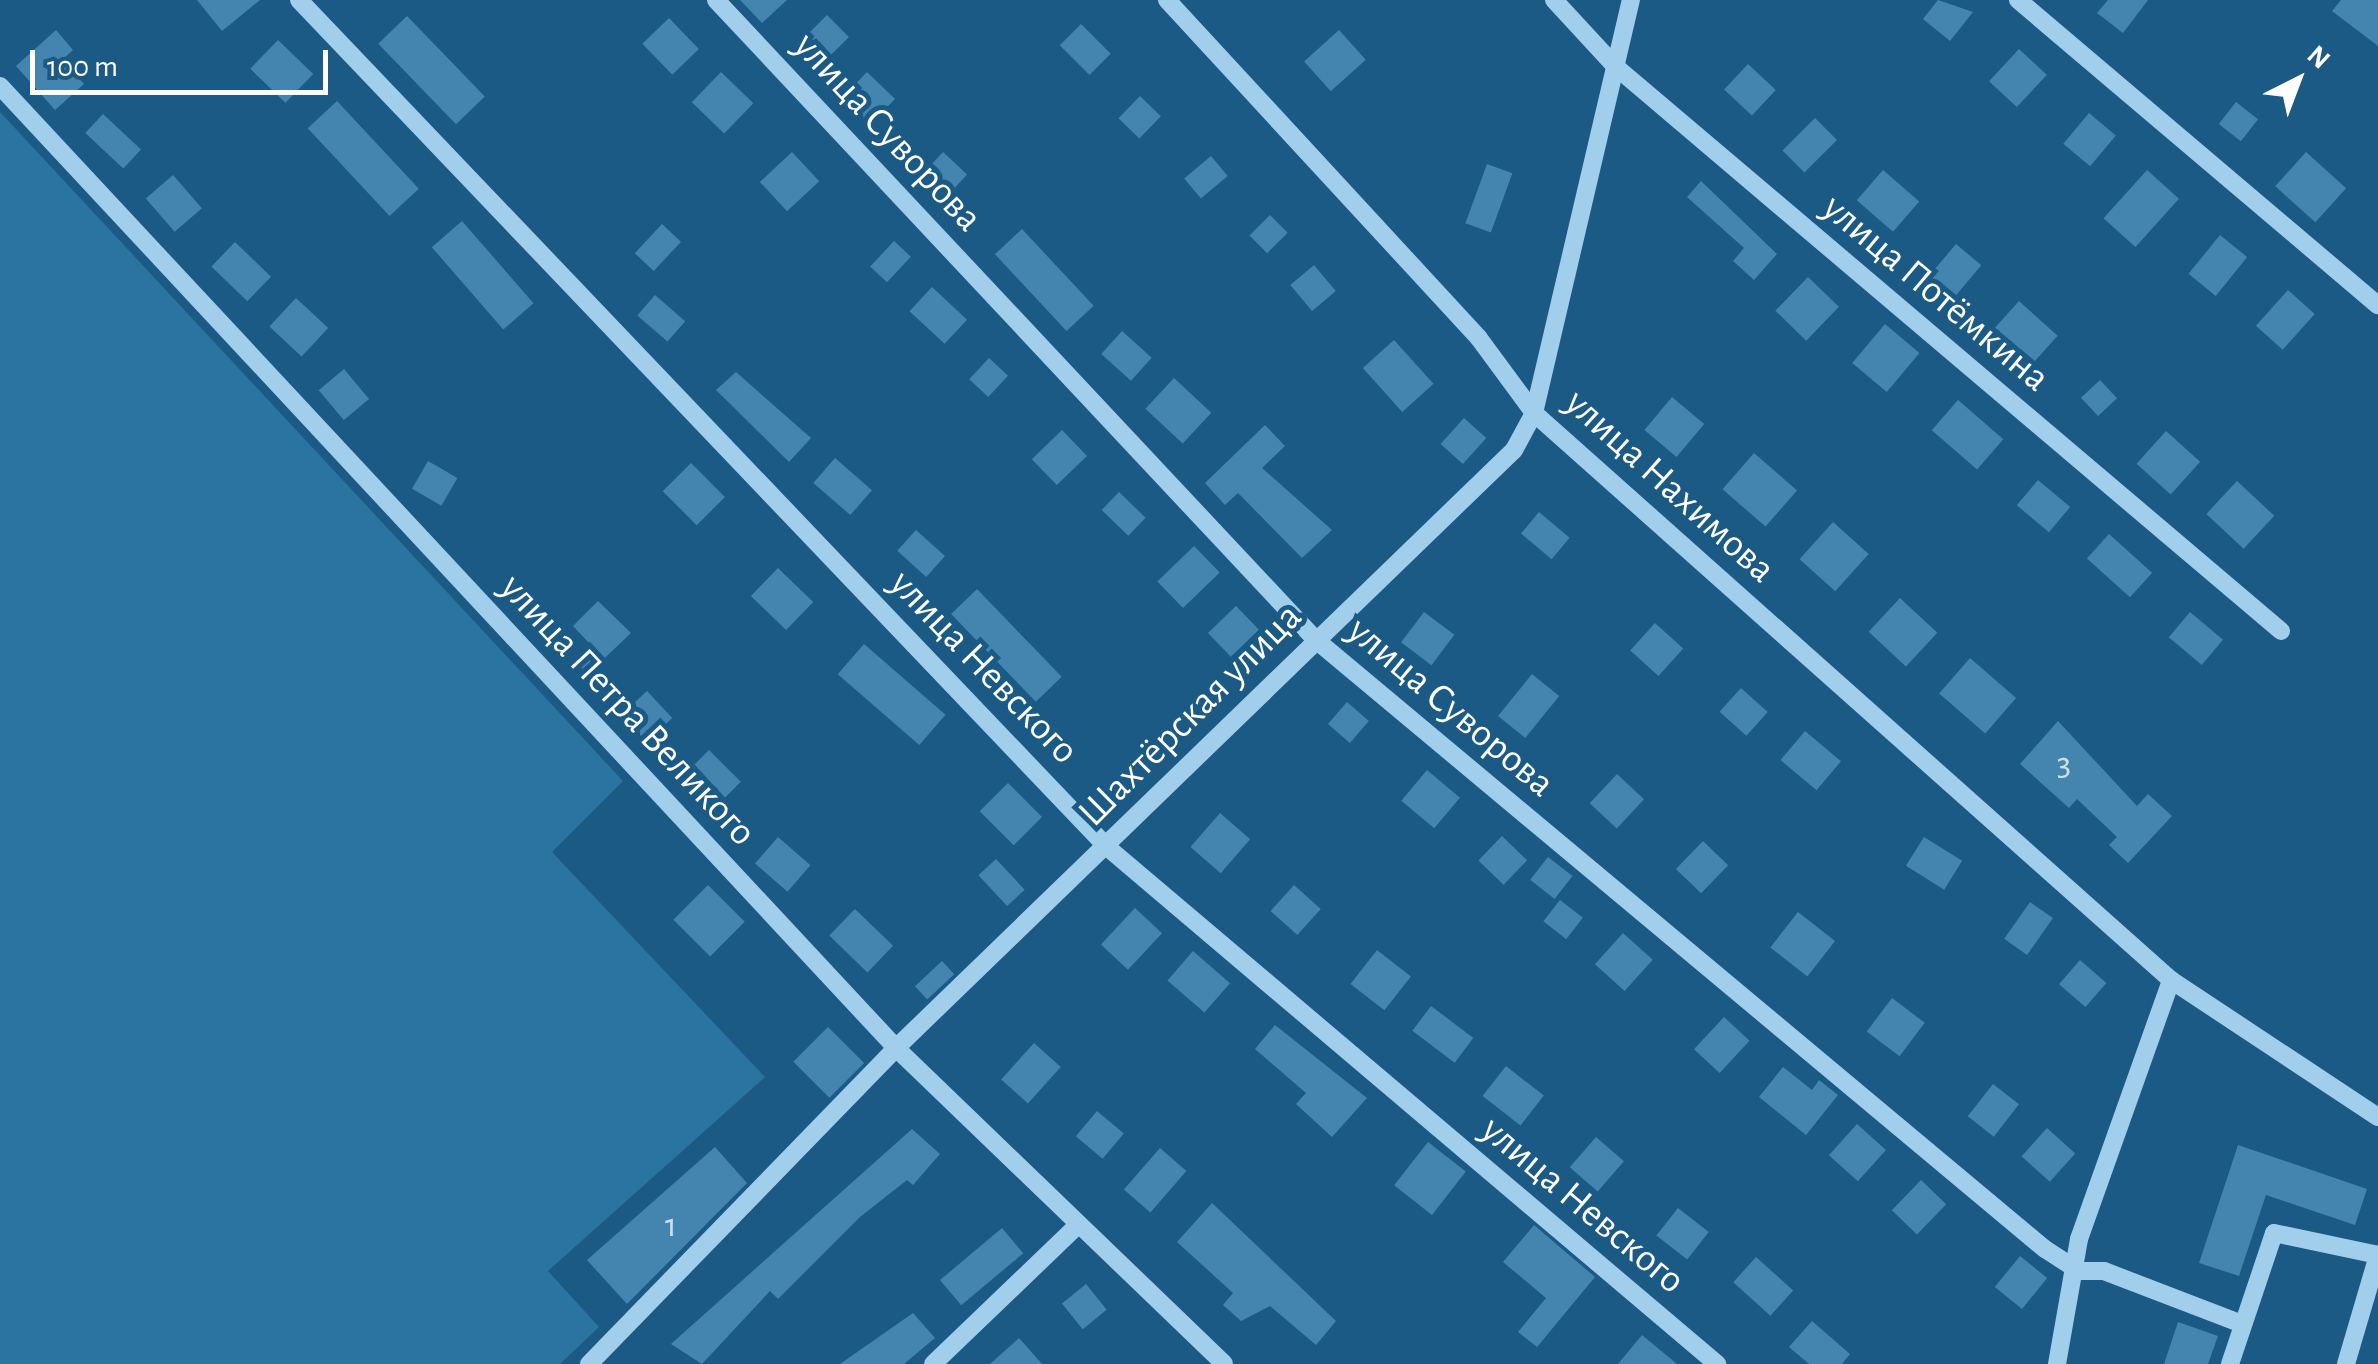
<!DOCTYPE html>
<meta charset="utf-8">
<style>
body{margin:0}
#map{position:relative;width:2378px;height:1364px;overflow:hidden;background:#1b5a84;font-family:"Alegreya Sans",sans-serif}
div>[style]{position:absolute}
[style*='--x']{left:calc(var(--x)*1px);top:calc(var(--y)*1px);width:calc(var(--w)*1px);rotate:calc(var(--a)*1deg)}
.green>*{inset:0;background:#2a74a1}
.building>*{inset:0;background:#4385ae;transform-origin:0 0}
.minor>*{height:18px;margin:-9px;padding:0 9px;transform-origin:9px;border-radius:9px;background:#a1cfeb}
span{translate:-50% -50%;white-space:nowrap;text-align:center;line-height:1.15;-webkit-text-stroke:10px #1b5a84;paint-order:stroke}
.number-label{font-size:35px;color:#d0e0eb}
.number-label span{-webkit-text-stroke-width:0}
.street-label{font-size:40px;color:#fff}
.north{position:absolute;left:2248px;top:30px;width:100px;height:100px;-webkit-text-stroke:8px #1b5a84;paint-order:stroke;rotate:42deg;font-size:28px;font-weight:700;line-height:40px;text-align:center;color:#fff}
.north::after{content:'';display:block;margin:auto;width:35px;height:45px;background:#fff;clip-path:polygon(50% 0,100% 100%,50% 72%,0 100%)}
.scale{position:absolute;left:30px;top:50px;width:298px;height:45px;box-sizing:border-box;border:5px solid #fff;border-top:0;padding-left:12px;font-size:30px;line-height:35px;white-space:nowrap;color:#fff;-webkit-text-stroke:8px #1b5a84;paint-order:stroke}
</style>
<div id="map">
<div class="green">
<div style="clip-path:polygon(0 112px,623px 781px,552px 852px,765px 1077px,548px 1271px,599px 1327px,560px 1364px,0 1364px)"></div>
</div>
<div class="building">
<div style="clip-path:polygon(197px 0,260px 0,222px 31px)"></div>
<div style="clip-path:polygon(740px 0,787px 0,762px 23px)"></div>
<div style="clip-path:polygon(1938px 0,1973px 12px,1950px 41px,1923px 19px)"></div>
<div style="clip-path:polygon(2108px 0,2148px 0,2123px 33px,2097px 13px)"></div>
<div style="clip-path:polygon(2341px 0,2378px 0,2378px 46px,2332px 11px)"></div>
<div style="left:827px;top:15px;width:31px;height:46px;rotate:45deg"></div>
<div style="left:407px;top:16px;width:112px;height:40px;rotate:46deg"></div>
<div style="left:669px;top:18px;width:43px;height:37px;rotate:46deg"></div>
<div style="left:1081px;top:24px;width:42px;height:30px;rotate:45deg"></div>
<div style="clip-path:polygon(56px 30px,73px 50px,62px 60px,84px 84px,55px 110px,16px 66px)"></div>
<div style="left:1339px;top:30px;width:40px;height:47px;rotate:48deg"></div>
<div style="left:278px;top:40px;width:49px;height:40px;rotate:44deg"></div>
<div style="left:2019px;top:49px;width:38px;height:44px;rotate:43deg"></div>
<div style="left:1748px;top:64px;width:38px;height:35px;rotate:43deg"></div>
<div style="left:721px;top:72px;width:45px;height:42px;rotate:44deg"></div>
<div style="left:867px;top:72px;width:39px;height:35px;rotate:44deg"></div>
<div style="left:1140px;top:96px;width:29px;height:31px;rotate:44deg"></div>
<div style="left:337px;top:101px;width:120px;height:40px;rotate:47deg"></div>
<div style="left:2236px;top:102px;width:28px;height:28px;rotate:38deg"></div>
<div style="left:2089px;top:113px;width:35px;height:40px;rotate:40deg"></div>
<div style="left:103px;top:114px;width:52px;height:26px;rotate:43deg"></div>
<div style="left:1815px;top:118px;width:31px;height:46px;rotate:45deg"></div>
<div style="left:792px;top:152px;width:40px;height:44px;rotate:47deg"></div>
<div style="left:943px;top:152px;width:33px;height:33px;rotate:43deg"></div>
<div style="left:2306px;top:152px;width:54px;height:46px;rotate:42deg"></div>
<div style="left:1211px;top:156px;width:26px;height:35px;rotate:50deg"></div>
<div style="left:1487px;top:164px;width:27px;height:63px;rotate:20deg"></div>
<div style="left:1883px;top:170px;width:48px;height:40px;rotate:41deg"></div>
<div style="left:2147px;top:170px;width:43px;height:65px;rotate:42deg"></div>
<div style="left:173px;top:175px;width:44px;height:36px;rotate:49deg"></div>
<div style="clip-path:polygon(1701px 181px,1777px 254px,1754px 280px,1733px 261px,1744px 248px,1687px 197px)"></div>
<div style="left:1270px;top:215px;width:25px;height:29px;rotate:45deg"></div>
<div style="left:462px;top:221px;width:109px;height:40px;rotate:49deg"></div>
<div style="left:662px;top:224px;width:26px;height:40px;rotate:43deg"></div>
<div style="left:1022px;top:229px;width:105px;height:37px;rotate:47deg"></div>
<div style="left:2220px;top:235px;width:35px;height:50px;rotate:39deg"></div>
<div style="left:894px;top:241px;width:23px;height:35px;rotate:43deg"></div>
<div style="left:235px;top:242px;width:50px;height:34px;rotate:44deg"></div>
<div style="left:1956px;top:244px;width:33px;height:51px;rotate:40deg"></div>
<div style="left:1314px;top:265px;width:34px;height:31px;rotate:50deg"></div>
<div style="left:1808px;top:277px;width:43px;height:47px;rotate:44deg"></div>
<div style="left:932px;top:287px;width:48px;height:33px;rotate:43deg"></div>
<div style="left:2288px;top:290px;width:36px;height:48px;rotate:42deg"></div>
<div style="left:655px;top:295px;width:40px;height:27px;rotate:41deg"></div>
<div style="left:296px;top:298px;width:44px;height:39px;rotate:43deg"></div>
<div style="left:2019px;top:301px;width:52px;height:47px;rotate:42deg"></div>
<div style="left:1885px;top:324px;width:45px;height:51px;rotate:40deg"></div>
<div style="left:1122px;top:331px;width:40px;height:31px;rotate:42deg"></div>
<div style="left:1394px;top:340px;width:59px;height:42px;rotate:48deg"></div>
<div style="left:989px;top:358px;width:26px;height:29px;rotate:43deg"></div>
<div style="left:344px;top:369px;width:39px;height:33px;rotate:50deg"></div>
<div style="clip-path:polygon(736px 372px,811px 438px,789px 462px,716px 390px)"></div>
<div style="left:1174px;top:378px;width:51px;height:42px;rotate:43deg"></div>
<div style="left:2100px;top:380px;width:25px;height:26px;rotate:47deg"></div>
<div style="left:1672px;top:397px;width:42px;height:43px;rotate:40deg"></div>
<div style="left:1958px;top:400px;width:60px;height:40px;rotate:41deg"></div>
<div style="left:1464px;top:418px;width:30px;height:35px;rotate:42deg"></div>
<div style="clip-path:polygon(1265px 425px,1285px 446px,1262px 468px,1332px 530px,1302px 558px,1238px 493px,1225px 505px,1205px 483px)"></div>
<div style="left:1062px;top:430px;width:36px;height:42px;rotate:46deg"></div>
<div style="left:2166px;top:431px;width:46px;height:44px;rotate:42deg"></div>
<div style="left:1754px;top:453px;width:57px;height:48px;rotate:41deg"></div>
<div style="left:835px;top:458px;width:49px;height:33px;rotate:41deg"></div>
<div style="left:428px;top:461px;width:34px;height:32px;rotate:30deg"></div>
<div style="left:691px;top:463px;width:48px;height:40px;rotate:45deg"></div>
<div style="left:2038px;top:480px;width:42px;height:33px;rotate:40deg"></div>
<div style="left:2237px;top:481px;width:51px;height:45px;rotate:43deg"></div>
<div style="left:1119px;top:492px;width:37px;height:25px;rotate:44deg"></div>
<div style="left:1539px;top:512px;width:40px;height:28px;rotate:40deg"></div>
<div style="left:1833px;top:522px;width:48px;height:50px;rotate:42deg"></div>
<div style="left:916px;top:530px;width:39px;height:28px;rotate:42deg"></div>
<div style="left:2109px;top:534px;width:58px;height:33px;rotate:42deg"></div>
<div style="left:1194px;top:546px;width:37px;height:51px;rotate:46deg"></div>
<div style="left:778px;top:568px;width:49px;height:39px;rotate:44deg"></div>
<div style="left:977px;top:589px;width:122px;height:36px;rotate:46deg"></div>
<div style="left:1900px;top:598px;width:51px;height:46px;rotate:43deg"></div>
<div style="clip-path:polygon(598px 601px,631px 633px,588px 674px,574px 660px,590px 644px,573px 626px)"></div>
<div style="left:1236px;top:606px;width:33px;height:39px;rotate:46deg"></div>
<div style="left:1424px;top:612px;width:38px;height:38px;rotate:37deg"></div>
<div style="left:2190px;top:612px;width:43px;height:33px;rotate:40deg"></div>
<div style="left:1655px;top:623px;width:38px;height:37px;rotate:42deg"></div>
<div style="left:864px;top:644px;width:108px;height:40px;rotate:41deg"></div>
<div style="left:1970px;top:658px;width:61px;height:47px;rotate:41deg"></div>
<div style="left:1532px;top:674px;width:35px;height:54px;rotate:39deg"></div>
<div style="left:1741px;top:688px;width:36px;height:32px;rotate:42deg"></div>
<div style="left:647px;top:691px;width:37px;height:35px;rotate:47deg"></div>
<div style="left:1347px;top:702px;width:29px;height:29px;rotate:41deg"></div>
<div style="clip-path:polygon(2058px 721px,2137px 806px,2148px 794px,2172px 816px,2128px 863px,2109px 845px,2117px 837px,2077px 799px,2069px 808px,2020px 764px)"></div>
<div style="left:1805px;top:731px;width:47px;height:38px;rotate:40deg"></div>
<div style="left:709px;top:750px;width:45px;height:45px;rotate:45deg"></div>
<div style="left:1427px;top:770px;width:43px;height:40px;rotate:40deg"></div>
<div style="left:1617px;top:774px;width:37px;height:40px;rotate:43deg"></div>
<div style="left:1008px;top:783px;width:48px;height:40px;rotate:45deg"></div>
<div style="left:1220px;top:813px;width:40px;height:45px;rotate:41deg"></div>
<div style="left:1502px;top:836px;width:35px;height:34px;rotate:44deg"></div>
<div style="left:778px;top:837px;width:43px;height:35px;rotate:41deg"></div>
<div style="left:1924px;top:837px;width:45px;height:34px;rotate:32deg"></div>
<div style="left:1703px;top:841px;width:35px;height:39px;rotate:44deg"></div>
<div style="left:1548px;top:857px;width:31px;height:29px;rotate:38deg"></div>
<div style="left:996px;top:859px;width:42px;height:24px;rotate:47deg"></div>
<div style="left:708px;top:885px;width:52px;height:49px;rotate:45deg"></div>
<div style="left:1294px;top:885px;width:36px;height:35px;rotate:42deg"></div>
<div style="left:1560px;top:900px;width:29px;height:27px;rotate:38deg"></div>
<div style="left:2030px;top:902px;width:28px;height:45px;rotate:35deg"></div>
<div style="left:1135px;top:908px;width:37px;height:50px;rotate:43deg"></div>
<div style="left:855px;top:909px;width:53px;height:37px;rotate:44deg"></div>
<div style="left:1798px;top:912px;width:47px;height:45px;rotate:38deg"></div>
<div style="left:1623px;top:933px;width:40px;height:42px;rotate:42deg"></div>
<div style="left:1377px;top:950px;width:43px;height:43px;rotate:38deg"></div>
<div style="left:1193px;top:951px;width:49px;height:39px;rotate:41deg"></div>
<div style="left:2080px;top:960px;width:35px;height:32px;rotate:41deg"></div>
<div style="left:942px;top:961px;width:18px;height:37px;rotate:47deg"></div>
<div style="left:1892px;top:998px;width:41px;height:42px;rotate:37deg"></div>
<div style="left:1431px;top:1006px;width:53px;height:31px;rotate:37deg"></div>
<div style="left:1724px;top:1017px;width:35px;height:44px;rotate:43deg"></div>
<div style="clip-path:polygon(1275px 1025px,1367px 1098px,1332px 1137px,1296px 1104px,1306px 1093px,1255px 1049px)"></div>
<div style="left:828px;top:1027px;width:51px;height:49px;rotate:45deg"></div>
<div style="left:1034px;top:1043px;width:36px;height:49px;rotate:42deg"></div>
<div style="left:1506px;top:1066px;width:48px;height:38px;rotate:38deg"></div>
<div style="clip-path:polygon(1783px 1067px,1812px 1090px,1819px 1080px,1838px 1095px,1806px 1135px,1759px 1097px)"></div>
<div style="left:1993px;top:1084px;width:33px;height:41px;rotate:38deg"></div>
<div style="left:1097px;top:1111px;width:35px;height:33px;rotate:40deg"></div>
<div style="left:1857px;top:1124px;width:39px;height:42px;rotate:42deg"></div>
<div style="left:2047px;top:1128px;width:38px;height:38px;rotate:42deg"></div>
<div style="clip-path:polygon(912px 1129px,940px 1154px,913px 1185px,907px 1180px,860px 1217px,778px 1299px,770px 1291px,702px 1364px,671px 1344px)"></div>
<div style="left:1596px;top:1137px;width:37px;height:40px;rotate:41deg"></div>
<div style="left:1428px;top:1142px;width:48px;height:55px;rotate:38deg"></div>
<div style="clip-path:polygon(2238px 1145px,2367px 1189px,2355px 1225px,2266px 1195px,2239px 1276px,2199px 1263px)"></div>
<div style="clip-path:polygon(715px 1147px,747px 1183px,627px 1304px,587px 1260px)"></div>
<div style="left:1160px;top:1148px;width:35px;height:55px;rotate:41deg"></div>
<div style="left:1921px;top:1180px;width:35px;height:42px;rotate:44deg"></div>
<div style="clip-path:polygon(1212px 1203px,1336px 1321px,1316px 1345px,1270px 1306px,1241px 1321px,1223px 1305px,1233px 1293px,1177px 1242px)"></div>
<div style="left:1678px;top:1208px;width:39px;height:35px;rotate:38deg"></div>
<div style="clip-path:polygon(1534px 1225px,1595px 1277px,1537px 1347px,1518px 1332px,1546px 1298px,1503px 1262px)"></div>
<div style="left:1002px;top:1228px;width:33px;height:81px;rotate:50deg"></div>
<div style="left:2020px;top:1256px;width:35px;height:40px;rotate:39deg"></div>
<div style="left:1756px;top:1257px;width:50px;height:34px;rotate:42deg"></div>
<div style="left:1086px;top:1284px;width:33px;height:31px;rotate:51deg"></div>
<div style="clip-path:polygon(913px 1313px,935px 1338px,904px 1364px,840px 1364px)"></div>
<div style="clip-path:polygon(1812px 1321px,1850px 1354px,1842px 1364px,1809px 1364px,1789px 1347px)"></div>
<div style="clip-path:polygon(2178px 1322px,2218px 1336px,2208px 1364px,2164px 1364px)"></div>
<div style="clip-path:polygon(1642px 1335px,1677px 1364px,1618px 1364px)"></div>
<div style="clip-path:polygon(1019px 1338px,1042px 1364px,990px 1364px)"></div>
</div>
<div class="minor">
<div style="--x:299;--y:0;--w:1171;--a:46.35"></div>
<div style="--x:1107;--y:847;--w:800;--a:40.28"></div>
<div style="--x:716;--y:0;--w:877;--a:46.85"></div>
<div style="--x:1316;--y:640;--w:950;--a:39.88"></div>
<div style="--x:2045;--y:1249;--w:40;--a:32.9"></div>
<div style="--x:2079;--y:1271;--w:25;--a:0"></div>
<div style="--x:2104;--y:1271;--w:142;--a:21"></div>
<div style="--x:1167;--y:0;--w:459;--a:47.3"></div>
<div style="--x:1478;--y:337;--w:94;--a:53.6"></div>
<div style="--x:1534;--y:413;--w:853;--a:41.67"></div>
<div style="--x:2171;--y:980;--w:248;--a:33.5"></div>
<div style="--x:1554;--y:0;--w:91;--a:47.2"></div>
<div style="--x:1616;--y:67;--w:872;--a:40.3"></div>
<div style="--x:2018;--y:0;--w:472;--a:40.3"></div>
<div style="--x:0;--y:86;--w:1315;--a:47.03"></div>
<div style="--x:896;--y:1048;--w:455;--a:43.9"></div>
<div style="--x:589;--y:1364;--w:441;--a:-45.8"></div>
<div style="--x:896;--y:1048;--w:860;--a:-44.06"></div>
<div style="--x:1514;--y:450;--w:42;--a:-61.6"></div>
<div style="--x:1534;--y:413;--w:424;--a:-76.8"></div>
<div style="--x:933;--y:1364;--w:195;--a:-43.8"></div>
<div style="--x:2057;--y:1364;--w:127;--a:-80"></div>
<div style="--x:2079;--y:1239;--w:275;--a:-70.4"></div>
<div style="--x:2230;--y:1364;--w:138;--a:-71.4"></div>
<div style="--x:2274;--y:1233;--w:106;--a:11.9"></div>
<div style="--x:2346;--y:1364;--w:114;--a:-73.6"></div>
</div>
<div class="number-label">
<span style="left:2064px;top:765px">3</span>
<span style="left:671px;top:1226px">1</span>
</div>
<div class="street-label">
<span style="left:888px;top:132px;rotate:47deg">улица Суворова</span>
<span style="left:1936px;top:293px;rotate:40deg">улица Потёмкина</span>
<span style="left:1670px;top:486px;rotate:42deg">улица Нахимова</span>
<span style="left:984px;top:667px;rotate:46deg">улица Невского</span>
<span style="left:1451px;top:707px;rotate:40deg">улица Суворова</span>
<span style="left:628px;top:710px;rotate:47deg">улица Петра Великого</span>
<span style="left:1190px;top:715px;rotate:-45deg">Шахтёрская улица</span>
<span style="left:1583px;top:1205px;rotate:40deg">улица Невского</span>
</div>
<div class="north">N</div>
<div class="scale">100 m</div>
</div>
